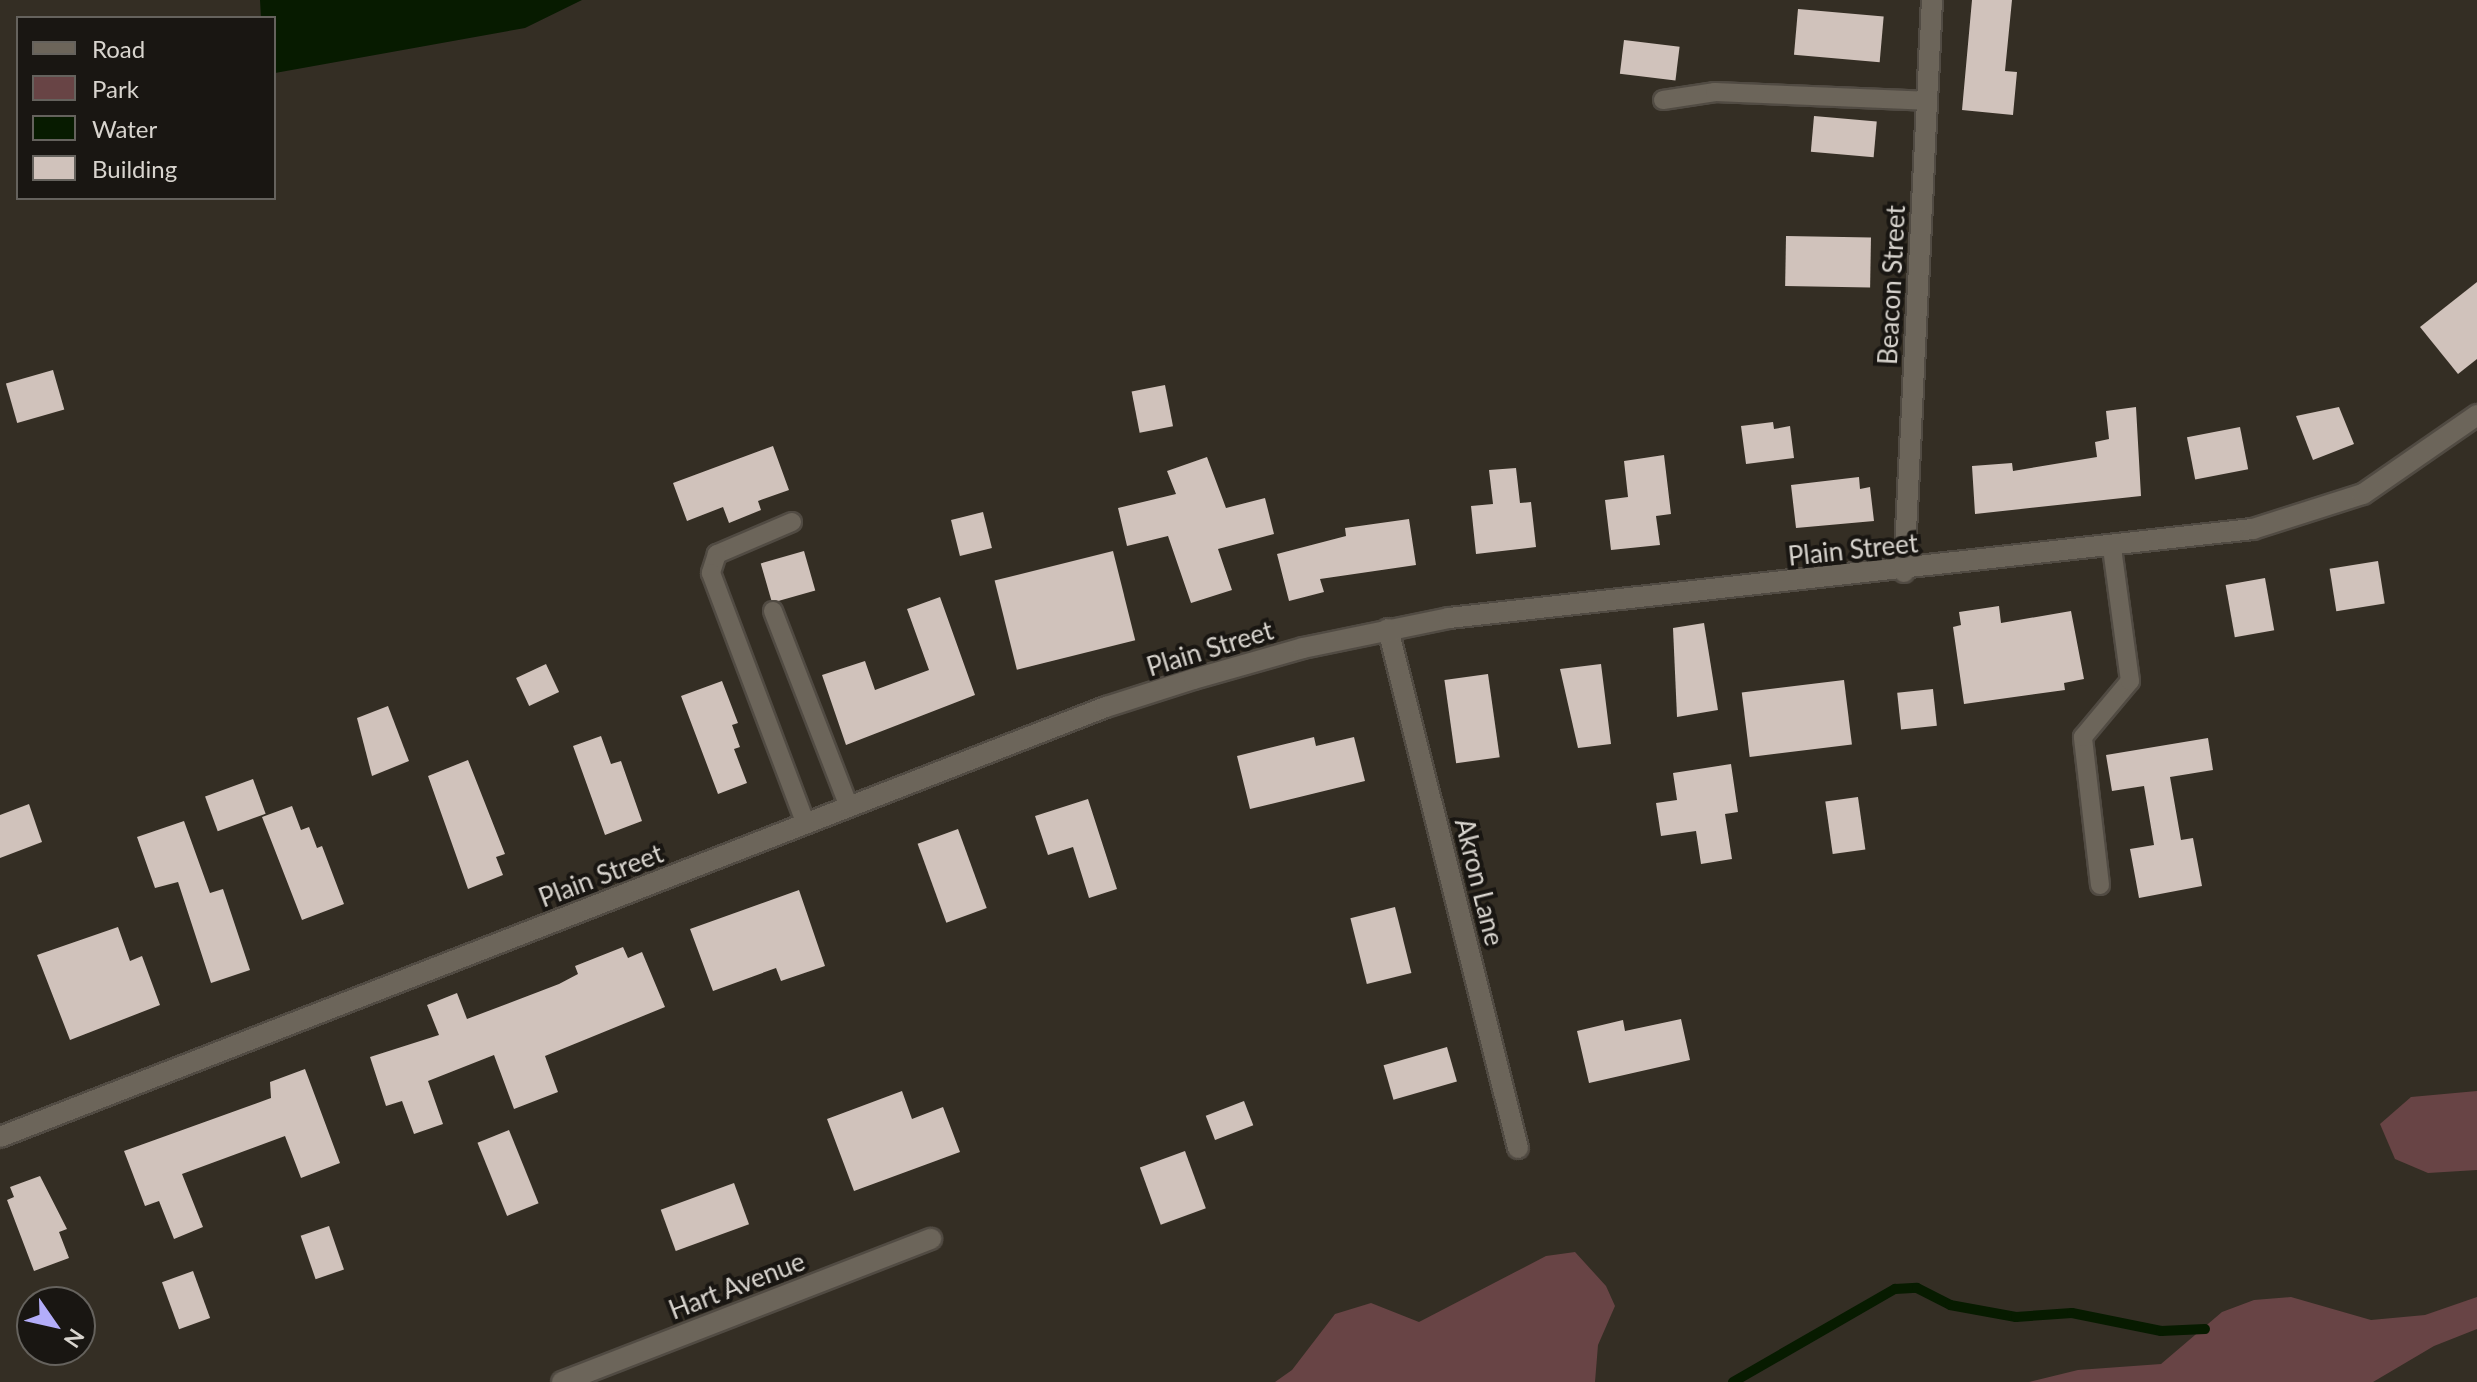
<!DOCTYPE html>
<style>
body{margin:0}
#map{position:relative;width:2477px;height:1382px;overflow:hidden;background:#342e24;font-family:Lato,sans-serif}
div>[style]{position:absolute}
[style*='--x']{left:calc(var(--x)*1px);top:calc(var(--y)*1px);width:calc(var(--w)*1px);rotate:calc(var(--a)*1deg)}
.green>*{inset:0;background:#684445}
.water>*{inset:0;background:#071b00}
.stream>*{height:10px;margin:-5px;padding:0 5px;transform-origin:5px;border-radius:5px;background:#071b00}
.building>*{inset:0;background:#d0c2bb;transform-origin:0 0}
.roads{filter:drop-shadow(2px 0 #514b43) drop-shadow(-2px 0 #514b43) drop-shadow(0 2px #514b43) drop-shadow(0 -2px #514b43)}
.service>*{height:18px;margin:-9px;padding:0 9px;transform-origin:9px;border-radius:9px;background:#6c655a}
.minor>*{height:20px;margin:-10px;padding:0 10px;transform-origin:10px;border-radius:10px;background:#6c655a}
.secondary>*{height:20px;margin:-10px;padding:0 10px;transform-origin:10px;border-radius:10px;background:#6c655a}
span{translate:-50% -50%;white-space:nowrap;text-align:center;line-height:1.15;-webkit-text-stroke:8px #191612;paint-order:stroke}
.street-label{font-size:26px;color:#d8d4ce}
.legend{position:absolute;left:16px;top:16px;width:260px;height:184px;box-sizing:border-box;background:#191612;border:2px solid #65625d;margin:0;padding:10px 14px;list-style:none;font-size:24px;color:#d8d4ce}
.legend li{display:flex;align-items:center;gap:16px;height:40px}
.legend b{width:40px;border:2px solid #65625d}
.north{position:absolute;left:16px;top:1286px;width:80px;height:80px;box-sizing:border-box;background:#191612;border:2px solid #65625d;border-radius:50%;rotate:124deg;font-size:22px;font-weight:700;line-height:32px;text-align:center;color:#d8d4ce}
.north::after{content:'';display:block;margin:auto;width:28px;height:36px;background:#b3adf9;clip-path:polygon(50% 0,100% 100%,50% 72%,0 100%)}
</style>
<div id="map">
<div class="green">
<div style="clip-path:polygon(2477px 1091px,2477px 1170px,2428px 1173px,2395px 1159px,2380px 1124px,2411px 1097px)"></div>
<div style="clip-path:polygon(1575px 1252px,1606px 1286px,1615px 1306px,1598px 1345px,1595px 1382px,1275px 1382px,1292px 1370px,1335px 1314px,1371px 1303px,1419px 1322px,1546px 1256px)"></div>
<div style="clip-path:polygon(2291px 1297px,2371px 1320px,2425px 1315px,2477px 1297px,2477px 1329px,2434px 1346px,2373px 1382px,2029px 1382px,2078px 1370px,2161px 1364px,2222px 1312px,2254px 1300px)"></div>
</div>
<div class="water">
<div style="clip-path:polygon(260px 0,582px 0,525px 28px,275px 73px,274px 18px,261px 18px)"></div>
</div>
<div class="stream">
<div style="--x:1733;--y:1382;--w:187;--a:-29.9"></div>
<div style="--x:1895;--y:1289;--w:22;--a:-3"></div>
<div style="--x:1917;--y:1288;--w:37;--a:27"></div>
<div style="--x:1950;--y:1305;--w:67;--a:10.3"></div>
<div style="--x:2016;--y:1317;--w:56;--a:-4.1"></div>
<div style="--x:2072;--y:1313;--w:91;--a:11.4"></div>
<div style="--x:2161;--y:1331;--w:44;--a:-2.6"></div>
</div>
<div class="building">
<div style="clip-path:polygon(1972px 0,2012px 0,2005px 71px,2017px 72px,2013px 115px,1962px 110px)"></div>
<div style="left:1798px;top:9px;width:86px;height:46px;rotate:5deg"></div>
<div style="left:1624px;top:40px;width:56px;height:34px;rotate:7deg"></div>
<div style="left:1814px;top:116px;width:63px;height:36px;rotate:5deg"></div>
<div style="left:1786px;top:236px;width:85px;height:50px;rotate:1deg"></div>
<div style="clip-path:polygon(2477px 282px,2477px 359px,2458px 374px,2420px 327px)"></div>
<div style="left:53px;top:370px;width:41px;height:49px;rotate:74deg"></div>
<div style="left:1165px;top:385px;width:42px;height:34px;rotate:79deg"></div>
<div style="clip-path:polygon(2136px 407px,2141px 496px,1975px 514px,1972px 466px,2012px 463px,2013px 471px,2097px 457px,2095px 442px,2109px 439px,2106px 411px)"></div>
<div style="clip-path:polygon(2339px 407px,2354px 444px,2313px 460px,2296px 416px)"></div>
<div style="clip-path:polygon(1773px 422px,1774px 429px,1790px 426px,1794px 458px,1746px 464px,1741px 426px)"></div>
<div style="left:2240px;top:427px;width:43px;height:54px;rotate:79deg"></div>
<div style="clip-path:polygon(773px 446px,789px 490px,758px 501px,761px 510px,729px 523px,723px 507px,687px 521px,673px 483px)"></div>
<div style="clip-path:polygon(1664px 455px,1671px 514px,1656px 516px,1660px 545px,1611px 550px,1605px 500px,1628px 497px,1624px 461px)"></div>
<div style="clip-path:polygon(1207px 457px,1226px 508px,1265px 498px,1274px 534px,1218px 549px,1232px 590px,1191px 603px,1168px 536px,1127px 546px,1118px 508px,1176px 494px,1167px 471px)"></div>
<div style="clip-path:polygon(1516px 468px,1520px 503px,1531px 502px,1536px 547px,1476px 554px,1471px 506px,1493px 504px,1489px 470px)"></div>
<div style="clip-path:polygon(1859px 477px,1860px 489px,1870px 487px,1874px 521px,1796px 528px,1791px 485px)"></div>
<div style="left:983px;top:512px;width:37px;height:33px;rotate:76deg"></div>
<div style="clip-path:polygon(1409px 519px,1416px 565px,1320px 579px,1324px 592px,1289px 601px,1277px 554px,1346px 536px,1345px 528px)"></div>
<div style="left:804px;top:551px;width:41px;height:45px;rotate:74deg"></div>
<div style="left:1113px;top:551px;width:92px;height:122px;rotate:76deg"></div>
<div style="left:2378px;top:561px;width:43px;height:49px;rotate:81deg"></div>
<div style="left:2265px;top:578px;width:53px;height:40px;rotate:80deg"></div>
<div style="clip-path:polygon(940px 597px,975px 695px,846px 745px,822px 675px,865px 661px,875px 690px,929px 670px,907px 609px)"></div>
<div style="clip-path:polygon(1999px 606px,2001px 623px,2071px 611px,2084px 679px,2064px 683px,2065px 690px,1964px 704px,1953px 627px,1961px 625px,1959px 612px)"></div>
<div style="clip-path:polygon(1704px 623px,1718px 710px,1677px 717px,1673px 628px)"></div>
<div style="left:546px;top:664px;width:31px;height:33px;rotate:65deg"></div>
<div style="clip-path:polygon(1601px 664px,1611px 744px,1578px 748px,1560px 669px)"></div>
<div style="left:1488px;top:674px;width:84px;height:44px;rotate:82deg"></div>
<div style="left:1844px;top:680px;width:65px;height:103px;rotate:83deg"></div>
<div style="clip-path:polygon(722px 681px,738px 723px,732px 725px,740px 747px,734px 749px,747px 783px,718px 794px,681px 696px)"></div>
<div style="left:1933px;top:689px;width:37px;height:36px;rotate:84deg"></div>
<div style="clip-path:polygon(388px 706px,409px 761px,372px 776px,357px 718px)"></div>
<div style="clip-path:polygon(601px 736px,611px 764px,621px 761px,642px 821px,605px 835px,573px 746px)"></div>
<div style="clip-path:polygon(1314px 737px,1316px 746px,1354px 737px,1365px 781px,1250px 809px,1237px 756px)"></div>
<div style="clip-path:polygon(2208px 738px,2213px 770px,2170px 777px,2181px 840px,2193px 838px,2202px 886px,2139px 898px,2130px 849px,2154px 845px,2144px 786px,2112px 791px,2106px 755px)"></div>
<div style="clip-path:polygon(468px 760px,505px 854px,496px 857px,503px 875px,468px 889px,428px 776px)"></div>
<div style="clip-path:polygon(1731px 764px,1738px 812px,1725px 814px,1732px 859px,1701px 864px,1696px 831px,1661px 836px,1656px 803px,1677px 800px,1673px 773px)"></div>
<div style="left:253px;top:779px;width:37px;height:51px;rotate:70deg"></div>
<div style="left:1858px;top:797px;width:53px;height:33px;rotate:82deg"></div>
<div style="clip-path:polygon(1088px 799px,1117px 889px,1089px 898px,1073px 847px,1048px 855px,1035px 816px)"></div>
<div style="clip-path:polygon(29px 804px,42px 842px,0 858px,0 815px)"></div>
<div style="clip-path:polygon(292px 806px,301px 830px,309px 827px,317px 848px,322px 846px,344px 904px,302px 920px,262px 817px)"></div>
<div style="clip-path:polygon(184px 821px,210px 893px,223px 889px,250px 970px,211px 983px,178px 882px,155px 888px,137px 837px)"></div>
<div style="left:958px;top:829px;width:84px;height:43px;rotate:70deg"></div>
<div style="clip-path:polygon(799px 890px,825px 966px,781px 981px,776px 968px,713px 991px,690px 929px)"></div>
<div style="left:1395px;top:907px;width:68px;height:46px;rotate:76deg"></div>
<div style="clip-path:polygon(118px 927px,130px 961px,142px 956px,160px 1005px,70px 1040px,37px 955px)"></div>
<div style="clip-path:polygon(623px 947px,628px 958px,642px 952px,665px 1007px,545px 1056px,558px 1092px,514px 1109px,494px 1055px,428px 1081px,443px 1124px,414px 1134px,402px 1101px,386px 1106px,370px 1057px,439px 1035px,427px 1005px,457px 993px,467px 1019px,559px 984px,578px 974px,575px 966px)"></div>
<div style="clip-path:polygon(1681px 1019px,1690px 1060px,1589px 1083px,1577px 1031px,1623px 1020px,1625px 1031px)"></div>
<div style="left:1447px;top:1047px;width:36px;height:66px;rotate:74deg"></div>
<div style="clip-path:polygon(305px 1069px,340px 1163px,301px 1178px,285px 1136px,182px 1174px,203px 1227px,174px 1239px,159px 1201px,145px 1206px,124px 1151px,271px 1098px,270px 1082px)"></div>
<div style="clip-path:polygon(902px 1091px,912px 1119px,943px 1107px,960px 1152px,854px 1191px,827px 1119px)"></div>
<div style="left:1244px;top:1101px;width:26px;height:41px;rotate:69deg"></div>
<div style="left:509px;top:1130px;width:79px;height:34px;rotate:68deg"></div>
<div style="left:1185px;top:1151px;width:61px;height:48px;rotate:70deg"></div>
<div style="clip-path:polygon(40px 1176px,67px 1229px,59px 1232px,69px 1258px,34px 1271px,7px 1200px,14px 1197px,10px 1187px)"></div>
<div style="left:734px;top:1183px;width:44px;height:78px;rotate:70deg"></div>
<div style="left:329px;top:1226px;width:46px;height:30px;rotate:71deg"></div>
<div style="left:193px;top:1271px;width:50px;height:33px;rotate:70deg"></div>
</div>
<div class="roads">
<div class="service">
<div style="--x:1663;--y:100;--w:53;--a:-8.7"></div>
<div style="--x:1715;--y:92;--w:211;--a:2.4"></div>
<div style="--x:792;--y:522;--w:82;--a:156.9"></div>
<div style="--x:717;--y:554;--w:20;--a:108"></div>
<div style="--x:711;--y:573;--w:268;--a:69.3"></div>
<div style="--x:773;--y:611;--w:210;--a:68.8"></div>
<div style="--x:2100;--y:885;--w:149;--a:-96.6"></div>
<div style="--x:2083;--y:737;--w:73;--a:-50"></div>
<div style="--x:2130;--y:681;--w:134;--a:-97.7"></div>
</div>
<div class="minor">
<div style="--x:1904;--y:572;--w:573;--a:-87.2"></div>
<div style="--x:1388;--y:629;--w:535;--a:75.94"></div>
<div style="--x:562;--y:1382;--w:396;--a:-21.2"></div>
</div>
<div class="secondary">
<div style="--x:0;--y:1137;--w:1187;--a:-21.25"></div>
<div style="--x:1106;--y:707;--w:92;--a:-17.7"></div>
<div style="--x:1194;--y:679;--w:113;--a:-15.9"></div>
<div style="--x:1303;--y:648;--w:149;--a:-11.6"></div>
<div style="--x:1449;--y:618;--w:809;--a:-6.32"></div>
<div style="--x:2253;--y:529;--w:115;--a:-17.7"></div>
<div style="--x:2363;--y:494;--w:139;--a:-34.7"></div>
</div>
</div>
<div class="street-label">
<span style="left:1892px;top:285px;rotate:-87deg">Beacon Street</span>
<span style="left:1853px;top:550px;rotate:-6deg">Plain Street</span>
<span style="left:1210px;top:649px;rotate:-17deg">Plain Street</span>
<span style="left:601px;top:876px;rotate:-21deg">Plain Street</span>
<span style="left:1479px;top:882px;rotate:76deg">Akron Lane</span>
<span style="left:737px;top:1286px;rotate:-21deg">Hart Avenue</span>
</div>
<ul class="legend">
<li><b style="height:10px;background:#6c655a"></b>Road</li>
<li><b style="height:22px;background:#684445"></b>Park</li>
<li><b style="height:22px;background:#071b00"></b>Water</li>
<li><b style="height:22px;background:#d0c2bb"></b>Building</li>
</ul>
<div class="north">N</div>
</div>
